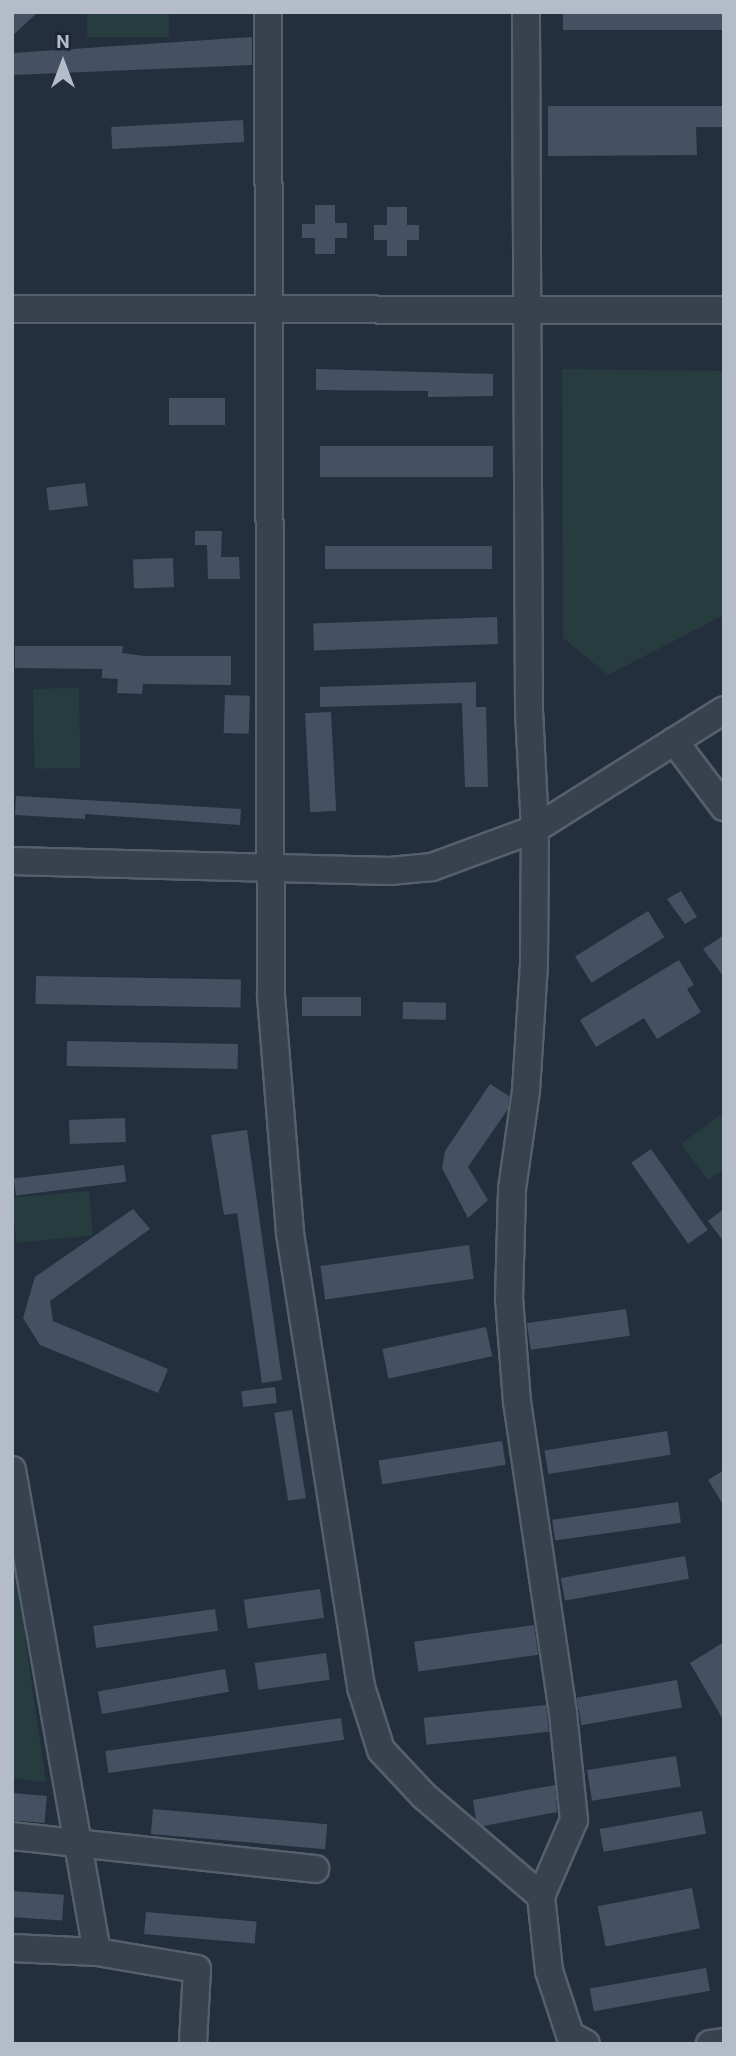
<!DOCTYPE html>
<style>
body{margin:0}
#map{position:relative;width:736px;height:2056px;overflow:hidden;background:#242f3e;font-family:Roboto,sans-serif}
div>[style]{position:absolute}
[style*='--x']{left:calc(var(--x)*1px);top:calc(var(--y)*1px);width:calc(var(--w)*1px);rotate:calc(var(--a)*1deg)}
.green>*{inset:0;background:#263c3f;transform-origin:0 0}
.building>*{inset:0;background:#455162;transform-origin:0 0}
.roads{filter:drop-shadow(2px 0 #565f6c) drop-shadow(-2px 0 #565f6c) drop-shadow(0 2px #565f6c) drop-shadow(0 -2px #565f6c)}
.minor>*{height:26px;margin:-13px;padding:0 13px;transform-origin:13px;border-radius:13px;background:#38414e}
span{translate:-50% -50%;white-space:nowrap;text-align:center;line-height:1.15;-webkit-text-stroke:5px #1d2633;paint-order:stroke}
.frame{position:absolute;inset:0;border:14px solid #b4bcc9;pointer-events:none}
.north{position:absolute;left:28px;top:28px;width:70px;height:70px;-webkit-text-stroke:5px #1d2633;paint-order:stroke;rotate:0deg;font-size:19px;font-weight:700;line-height:28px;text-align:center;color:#b4bcc9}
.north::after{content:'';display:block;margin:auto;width:24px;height:32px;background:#b4bcc9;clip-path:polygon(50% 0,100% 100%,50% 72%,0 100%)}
</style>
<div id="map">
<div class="green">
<div style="left:87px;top:12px;width:82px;height:25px"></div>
<div style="clip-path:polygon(562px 369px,724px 371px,724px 615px,608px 675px,563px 638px)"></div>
<div style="left:79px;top:688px;width:80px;height:46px;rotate:89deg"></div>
<div style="clip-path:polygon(724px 1112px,724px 1169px,708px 1180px,681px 1144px)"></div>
<div style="left:89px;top:1191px;width:45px;height:77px;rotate:85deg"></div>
<div style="clip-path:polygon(12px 1548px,46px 1782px,12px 1778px)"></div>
</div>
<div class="building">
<div style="clip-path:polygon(12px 12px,38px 12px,12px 36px)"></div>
<div style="left:563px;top:12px;width:161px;height:18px"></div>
<div style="clip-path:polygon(252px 37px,252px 65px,12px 75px,12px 53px)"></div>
<div style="clip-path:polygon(548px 106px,724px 106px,724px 127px,696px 127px,697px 155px,548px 156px)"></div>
<div style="left:243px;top:120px;width:22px;height:132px;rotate:87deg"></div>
<div style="clip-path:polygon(315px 205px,335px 205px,335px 223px,347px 223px,347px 238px,335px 238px,335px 254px,315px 254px,315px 238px,302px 238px,302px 224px,315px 224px)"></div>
<div style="clip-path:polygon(387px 207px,407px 207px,407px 225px,419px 225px,419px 240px,407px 240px,407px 256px,387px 256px,387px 240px,374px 240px,374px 225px,387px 225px)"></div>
<div style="clip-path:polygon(316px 369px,493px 374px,493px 396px,428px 397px,428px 391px,316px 390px)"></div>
<div style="left:225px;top:398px;width:27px;height:56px;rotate:90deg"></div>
<div style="left:493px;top:446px;width:31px;height:173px;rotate:90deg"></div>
<div style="left:85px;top:483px;width:23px;height:39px;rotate:83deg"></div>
<div style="clip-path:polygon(195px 531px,222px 531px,221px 557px,239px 557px,240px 579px,208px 579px,207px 545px,195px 545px)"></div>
<div style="left:492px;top:546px;width:23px;height:167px;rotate:90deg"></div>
<div style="left:173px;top:558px;width:29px;height:40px;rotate:88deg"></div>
<div style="left:497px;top:617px;width:27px;height:184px;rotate:88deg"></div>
<div style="clip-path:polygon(15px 646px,123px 646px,122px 653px,144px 656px,231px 656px,231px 685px,143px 684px,142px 694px,117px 693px,118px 679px,102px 678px,102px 669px,15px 668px)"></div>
<div style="clip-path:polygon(476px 682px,476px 707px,486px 707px,488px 787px,465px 787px,462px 703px,320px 707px,320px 687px)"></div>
<div style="left:225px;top:695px;width:25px;height:38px;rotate:2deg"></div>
<div style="left:331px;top:712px;width:99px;height:26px;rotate:87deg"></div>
<div style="clip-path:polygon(16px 796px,241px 809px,240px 825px,85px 814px,85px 819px,15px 815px)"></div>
<div style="clip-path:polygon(681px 891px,697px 917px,685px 924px,667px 899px)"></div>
<div style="left:648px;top:911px;width:31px;height:86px;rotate:58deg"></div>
<div style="clip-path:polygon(724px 935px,724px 977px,703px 949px)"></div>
<div style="clip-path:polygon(679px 960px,694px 985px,687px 989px,701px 1012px,657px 1039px,644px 1018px,596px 1047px,580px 1020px)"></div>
<div style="left:36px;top:976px;width:205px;height:28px;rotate:1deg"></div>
<div style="left:361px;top:997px;width:19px;height:59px;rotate:90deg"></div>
<div style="left:403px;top:1002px;width:43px;height:17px;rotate:1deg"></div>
<div style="left:67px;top:1041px;width:171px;height:25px;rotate:1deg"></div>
<div style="clip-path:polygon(490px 1084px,509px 1096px,508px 1109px,468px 1167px,488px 1200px,468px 1218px,442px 1168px,445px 1151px)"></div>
<div style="left:125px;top:1118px;width:24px;height:56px;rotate:88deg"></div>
<div style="clip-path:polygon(247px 1130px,282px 1380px,262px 1383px,237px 1213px,224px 1215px,211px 1135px)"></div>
<div style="left:651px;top:1149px;width:99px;height:24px;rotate:55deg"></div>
<div style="left:124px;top:1165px;width:17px;height:111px;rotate:83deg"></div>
<div style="clip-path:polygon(133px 1209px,150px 1229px,50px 1301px,53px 1321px,168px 1369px,158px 1393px,40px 1345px,23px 1318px,35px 1277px)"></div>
<div style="clip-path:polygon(724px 1209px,724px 1242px,708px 1221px)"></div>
<div style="left:469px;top:1245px;width:34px;height:150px;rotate:82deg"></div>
<div style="left:626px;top:1309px;width:27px;height:100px;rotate:82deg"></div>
<div style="left:486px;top:1327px;width:30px;height:106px;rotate:78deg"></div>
<div style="left:275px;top:1387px;width:16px;height:34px;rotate:83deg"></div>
<div style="left:292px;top:1410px;width:89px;height:18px;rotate:81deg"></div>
<div style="left:667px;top:1431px;width:24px;height:124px;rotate:81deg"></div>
<div style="left:502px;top:1441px;width:24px;height:125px;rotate:81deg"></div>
<div style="clip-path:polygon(724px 1470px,724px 1506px,708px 1480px)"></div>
<div style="left:678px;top:1502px;width:21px;height:127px;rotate:82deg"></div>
<div style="left:685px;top:1556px;width:23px;height:126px;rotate:80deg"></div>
<div style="left:320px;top:1589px;width:29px;height:77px;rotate:82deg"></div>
<div style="left:215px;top:1609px;width:22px;height:123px;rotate:82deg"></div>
<div style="left:534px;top:1625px;width:30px;height:121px;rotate:82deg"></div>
<div style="clip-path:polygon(724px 1642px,724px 1721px,690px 1663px)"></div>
<div style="left:326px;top:1653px;width:27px;height:72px;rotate:82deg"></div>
<div style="left:225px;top:1669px;width:23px;height:129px;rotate:80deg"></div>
<div style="left:677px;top:1680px;width:28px;height:102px;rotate:80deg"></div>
<div style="left:546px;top:1705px;width:27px;height:123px;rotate:84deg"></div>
<div style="left:341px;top:1718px;width:22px;height:238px;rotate:82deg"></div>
<div style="left:676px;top:1756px;width:31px;height:90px;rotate:81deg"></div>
<div style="clip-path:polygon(555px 1785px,557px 1812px,483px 1826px,476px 1820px,473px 1800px)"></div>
<div style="left:12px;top:1793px;width:35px;height:27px;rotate:5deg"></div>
<div style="left:153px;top:1809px;width:175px;height:25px;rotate:5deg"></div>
<div style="left:702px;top:1811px;width:23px;height:104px;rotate:80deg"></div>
<div style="left:692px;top:1888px;width:41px;height:96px;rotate:79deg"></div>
<div style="left:12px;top:1891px;width:52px;height:26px;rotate:4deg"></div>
<div style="left:146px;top:1912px;width:111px;height:22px;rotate:5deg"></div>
<div style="left:706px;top:1968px;width:23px;height:118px;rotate:80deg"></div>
</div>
<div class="roads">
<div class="minor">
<div style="--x:268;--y:12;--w:984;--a:89.83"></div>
<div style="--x:271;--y:996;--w:238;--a:85.4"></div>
<div style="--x:290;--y:1233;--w:460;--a:81.1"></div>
<div style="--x:361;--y:1687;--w:66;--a:72.4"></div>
<div style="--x:381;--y:1750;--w:63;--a:46.9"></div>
<div style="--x:424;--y:1796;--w:154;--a:40.5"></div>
<div style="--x:541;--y:1896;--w:83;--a:-66.5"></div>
<div style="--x:574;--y:1820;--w:108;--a:-95.9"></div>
<div style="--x:563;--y:1713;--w:314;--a:-98.4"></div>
<div style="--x:517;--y:1402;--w:103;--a:-94.4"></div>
<div style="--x:509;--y:1299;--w:110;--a:-88.4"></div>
<div style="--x:512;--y:1189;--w:99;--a:-81.9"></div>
<div style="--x:526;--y:1091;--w:127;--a:-86.4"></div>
<div style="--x:534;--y:964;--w:135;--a:-89.6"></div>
<div style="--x:535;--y:829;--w:223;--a:-32.2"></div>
<div style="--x:12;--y:309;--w:712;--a:0.08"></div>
<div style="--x:674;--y:741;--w:83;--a:52.9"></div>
<div style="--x:12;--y:861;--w:378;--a:1.5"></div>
<div style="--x:390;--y:871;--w:42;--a:-5.4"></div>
<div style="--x:432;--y:867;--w:110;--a:-20.3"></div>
<div style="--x:535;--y:829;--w:120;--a:-92.9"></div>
<div style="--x:529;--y:709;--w:697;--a:-90.25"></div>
<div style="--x:12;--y:1470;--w:489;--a:80"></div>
<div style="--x:12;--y:1836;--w:305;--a:6.2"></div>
<div style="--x:541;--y:1896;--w:75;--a:83.9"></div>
<div style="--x:549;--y:1971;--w:67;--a:71.8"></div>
<div style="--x:570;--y:2035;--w:18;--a:29"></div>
<div style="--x:12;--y:1948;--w:85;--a:2.7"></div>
<div style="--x:97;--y:1952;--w:101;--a:9.6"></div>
<div style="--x:197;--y:1969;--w:75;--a:93.1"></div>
<div style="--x:710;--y:2044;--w:14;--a:-8"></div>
</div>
</div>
<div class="frame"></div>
<div class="north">N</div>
</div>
